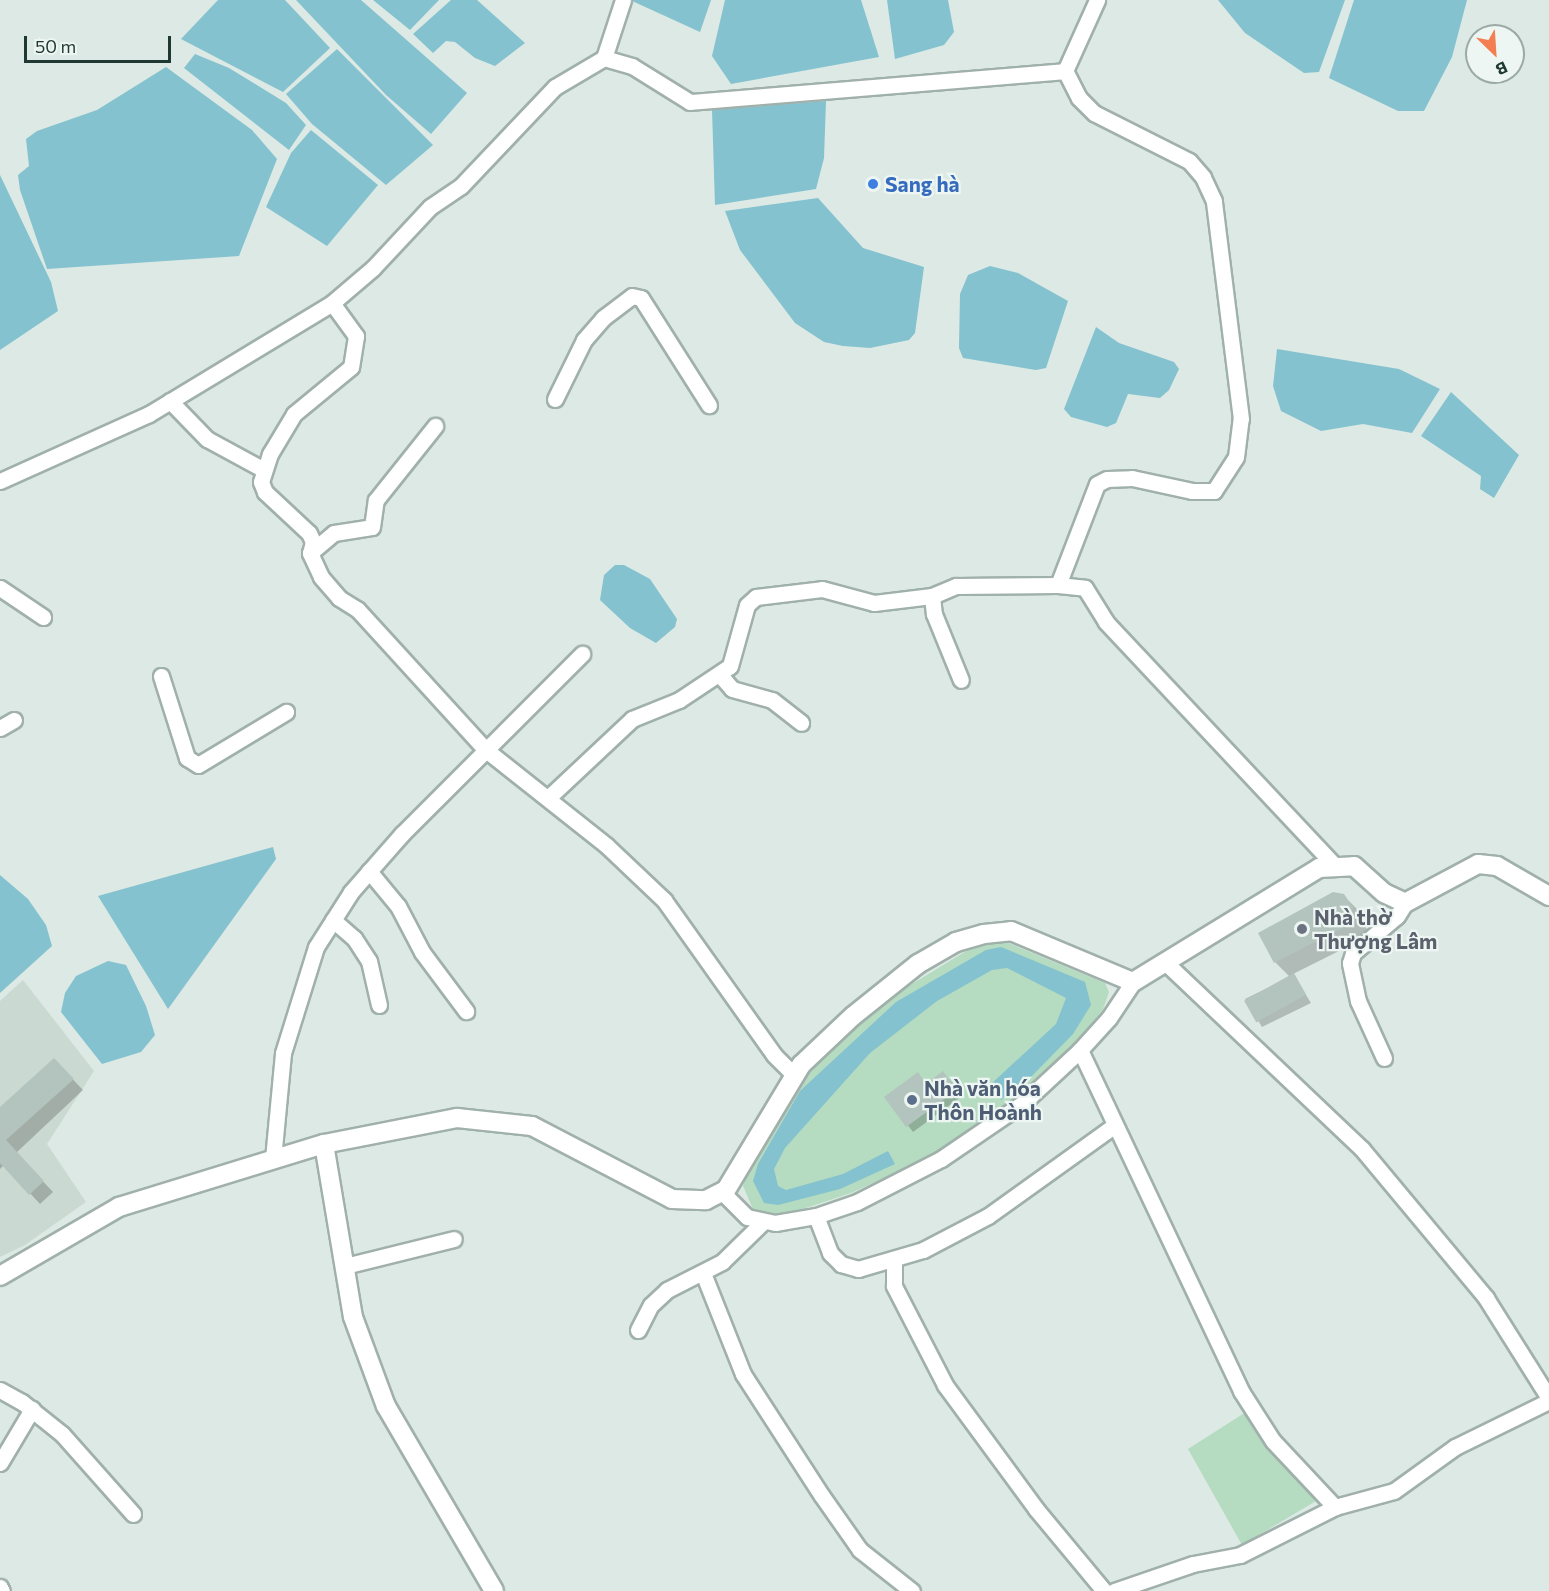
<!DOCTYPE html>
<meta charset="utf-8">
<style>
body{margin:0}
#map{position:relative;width:1549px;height:1591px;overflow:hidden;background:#dde9e4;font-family:Commissioner,sans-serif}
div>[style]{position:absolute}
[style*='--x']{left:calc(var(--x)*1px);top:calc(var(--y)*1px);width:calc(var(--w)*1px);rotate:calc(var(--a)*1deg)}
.built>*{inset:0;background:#cbd9d3}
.green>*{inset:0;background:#b5dbc0}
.water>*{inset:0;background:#84c2cf}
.shadow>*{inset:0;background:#0003}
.building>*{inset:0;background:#b2c4bd;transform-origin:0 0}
.roads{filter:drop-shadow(2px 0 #a0b0ab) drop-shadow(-2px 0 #a0b0ab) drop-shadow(0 2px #a0b0ab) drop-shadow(0 -2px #a0b0ab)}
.street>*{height:15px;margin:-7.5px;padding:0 7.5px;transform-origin:7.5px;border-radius:7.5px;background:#fff}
.secondary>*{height:18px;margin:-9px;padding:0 9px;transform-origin:9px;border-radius:9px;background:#fff}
.dots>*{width:16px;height:16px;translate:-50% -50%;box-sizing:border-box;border:3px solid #edf6f2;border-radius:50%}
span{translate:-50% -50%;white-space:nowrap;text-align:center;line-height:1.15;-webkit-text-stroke:4.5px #edf6f2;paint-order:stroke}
.shop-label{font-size:21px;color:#366cbe;font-weight:700}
.left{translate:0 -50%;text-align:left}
.worship-label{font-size:21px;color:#5b616d;font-weight:700}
.service-label{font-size:21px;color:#4e5e75;font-weight:700}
.north{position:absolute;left:1465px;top:24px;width:60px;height:60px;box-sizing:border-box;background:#edf6f2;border:2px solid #9baaa5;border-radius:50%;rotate:155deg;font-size:16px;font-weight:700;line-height:24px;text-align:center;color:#1f3832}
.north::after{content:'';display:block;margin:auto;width:21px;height:27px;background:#f27e52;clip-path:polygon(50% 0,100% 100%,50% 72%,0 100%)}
.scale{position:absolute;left:24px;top:36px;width:147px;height:27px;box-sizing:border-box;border:3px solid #1f3832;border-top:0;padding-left:8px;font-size:18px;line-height:21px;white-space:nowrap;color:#1f3832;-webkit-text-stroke:4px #edf6f2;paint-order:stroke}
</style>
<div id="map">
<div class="built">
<div style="clip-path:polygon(23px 980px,94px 1071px,47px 1144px,86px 1202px,25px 1245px,0 1257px,0 1001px)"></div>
</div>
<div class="green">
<div style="clip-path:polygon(1001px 940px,1105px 983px,1109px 992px,1103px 1009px,1074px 1049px,1004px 1109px,934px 1155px,851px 1193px,794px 1212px,761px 1215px,753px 1209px,743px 1186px,747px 1169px,807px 1072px,894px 995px,971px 948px)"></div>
<div style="clip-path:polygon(1246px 1412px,1316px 1501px,1242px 1545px,1188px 1449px)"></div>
</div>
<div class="water">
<div style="clip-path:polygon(218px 0,285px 0,330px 48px,283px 92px,181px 39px)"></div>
<div style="clip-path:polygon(296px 0,361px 0,467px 93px,431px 134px,386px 95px)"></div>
<div style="clip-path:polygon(373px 0,439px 0,410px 30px)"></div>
<div style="clip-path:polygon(451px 0,477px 0,525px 43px,495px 66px,475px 58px,455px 42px,446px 41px,433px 53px,413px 34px)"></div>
<div style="clip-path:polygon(630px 0,711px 0,700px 32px)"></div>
<div style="clip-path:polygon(725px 0,861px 0,879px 57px,731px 84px,712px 56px)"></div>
<div style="clip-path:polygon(887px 0,948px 0,954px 32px,944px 45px,895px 59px)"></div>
<div style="clip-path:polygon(1218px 0,1345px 0,1319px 72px,1304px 73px,1245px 33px)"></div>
<div style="clip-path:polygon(1354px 0,1467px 0,1452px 57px,1424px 111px,1398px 111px,1329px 78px)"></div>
<div style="clip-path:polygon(337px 49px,433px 145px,386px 185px,312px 124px,286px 94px)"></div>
<div style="clip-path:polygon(195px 54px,229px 68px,286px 103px,306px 125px,289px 150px,184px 68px)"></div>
<div style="clip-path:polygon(166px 67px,252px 130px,277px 159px,239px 256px,47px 269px,20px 190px,18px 175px,29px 166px,26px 139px,37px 131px,97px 110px)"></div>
<div style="clip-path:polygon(826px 101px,824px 158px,816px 189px,715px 205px,712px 110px)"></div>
<div style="clip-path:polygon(311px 130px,378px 185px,327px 246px,266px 207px,291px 153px)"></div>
<div style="clip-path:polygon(0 175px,51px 282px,58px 311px,0 350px)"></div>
<div style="clip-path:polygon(818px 198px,863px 248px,924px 267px,915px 333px,909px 340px,870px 348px,843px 346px,824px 342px,795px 323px,740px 250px,725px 211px)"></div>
<div style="clip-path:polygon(990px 266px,1018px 273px,1068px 301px,1046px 368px,1036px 370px,963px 358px,959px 348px,960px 294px,968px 275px)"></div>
<div style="clip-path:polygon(1096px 327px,1119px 343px,1174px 362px,1179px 369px,1169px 390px,1160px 398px,1128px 394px,1116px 423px,1107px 427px,1071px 417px,1064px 409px)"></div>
<div style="clip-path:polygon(1277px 349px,1399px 369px,1440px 389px,1412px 433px,1363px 424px,1321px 431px,1281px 411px,1273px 386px)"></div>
<div style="clip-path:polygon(1451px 392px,1519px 455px,1494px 498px,1480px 489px,1481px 476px,1421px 436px)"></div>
<div style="clip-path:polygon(615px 565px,624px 565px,650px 579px,677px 619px,675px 627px,656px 643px,630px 628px,600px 600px,604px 575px)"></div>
<div style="clip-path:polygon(273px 847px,276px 859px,168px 1009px,98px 896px)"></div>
<div style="clip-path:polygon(0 875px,28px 899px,46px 925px,52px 946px,0 993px)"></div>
<div style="clip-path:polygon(1001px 947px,1085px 982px,1091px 1005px,1073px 1034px,1029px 1079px,1001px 1100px,990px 1085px,1056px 1024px,1066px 998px,1007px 968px,992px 970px,937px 1001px,870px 1053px,785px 1148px,774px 1169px,778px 1186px,786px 1190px,843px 1174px,888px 1151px,895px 1164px,840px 1189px,778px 1205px,764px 1203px,753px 1181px,758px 1164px,800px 1091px,896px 1002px,986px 950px)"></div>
<div style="clip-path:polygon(108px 961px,126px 965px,146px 1006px,155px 1035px,141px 1052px,102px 1064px,61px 1012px,65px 993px,76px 976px)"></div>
</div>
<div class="shadow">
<div style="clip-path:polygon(1344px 896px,1359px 911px,1367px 930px,1361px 940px,1293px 974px,1311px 1003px,1262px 1027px,1245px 999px,1290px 977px,1275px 962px)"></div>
<div style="clip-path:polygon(64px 1070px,83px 1090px,16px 1153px,53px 1192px,40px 1204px,4px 1165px,0 1169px,0 1109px)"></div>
<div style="clip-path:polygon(918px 1074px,927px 1085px,949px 1079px,962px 1096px,913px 1132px,886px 1097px)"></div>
</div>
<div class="building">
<div style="clip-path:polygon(1333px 892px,1344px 894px,1353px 908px,1347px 926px,1274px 963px,1258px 933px)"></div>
<div style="left:1294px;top:973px;width:25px;height:57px;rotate:61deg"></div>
<div style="clip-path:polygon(54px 1058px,74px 1079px,6px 1140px,44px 1181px,29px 1195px,0 1163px,0 1107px)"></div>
<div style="clip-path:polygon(943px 1071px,957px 1090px,906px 1127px,884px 1097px,918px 1072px,926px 1084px)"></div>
</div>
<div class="roads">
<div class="street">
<div style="--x:604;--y:58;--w:61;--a:-71.9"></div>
<div style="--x:332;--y:303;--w:41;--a:54"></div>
<div style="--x:356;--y:336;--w:31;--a:99"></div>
<div style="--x:351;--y:367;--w:74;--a:140.5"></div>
<div style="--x:294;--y:414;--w:47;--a:121"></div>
<div style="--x:270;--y:454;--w:29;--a:108"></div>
<div style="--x:261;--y:482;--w:11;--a:68"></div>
<div style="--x:265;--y:492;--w:60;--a:43"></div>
<div style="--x:309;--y:533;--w:10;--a:66"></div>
<div style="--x:313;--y:542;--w:11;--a:105"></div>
<div style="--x:310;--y:553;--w:26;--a:65"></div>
<div style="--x:321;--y:577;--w:28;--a:49"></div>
<div style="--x:339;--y:598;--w:22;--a:32"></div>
<div style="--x:358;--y:610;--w:190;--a:47.6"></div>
<div style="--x:486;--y:750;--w:154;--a:38.4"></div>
<div style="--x:607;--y:846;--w:79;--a:43.5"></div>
<div style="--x:664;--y:900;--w:190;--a:54.6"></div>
<div style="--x:774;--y:1055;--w:28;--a:45"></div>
<div style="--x:555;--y:399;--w:66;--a:-63.8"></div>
<div style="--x:584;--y:340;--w:29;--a:-49"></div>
<div style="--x:603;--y:318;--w:36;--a:-37"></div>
<div style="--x:632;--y:296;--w:9;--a:13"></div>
<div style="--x:641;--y:298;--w:127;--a:57.6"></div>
<div style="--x:170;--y:401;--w:53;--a:45.8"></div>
<div style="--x:207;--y:439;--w:65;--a:28.5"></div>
<div style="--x:0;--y:481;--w:163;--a:-24.2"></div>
<div style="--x:149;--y:414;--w:214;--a:-31.2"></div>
<div style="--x:332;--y:303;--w:54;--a:-40.5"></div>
<div style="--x:373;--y:268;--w:83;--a:-46.9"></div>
<div style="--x:430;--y:207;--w:37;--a:-34"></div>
<div style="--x:461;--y:186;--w:137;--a:-46.5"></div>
<div style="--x:555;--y:87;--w:57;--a:-30.6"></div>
<div style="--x:604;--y:58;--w:29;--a:16"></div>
<div style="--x:632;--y:66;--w:68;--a:31.8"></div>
<div style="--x:690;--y:102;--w:376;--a:-4.7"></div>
<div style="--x:310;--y:553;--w:31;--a:-40"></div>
<div style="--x:334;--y:533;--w:38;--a:-9"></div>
<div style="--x:372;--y:527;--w:27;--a:-82"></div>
<div style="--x:376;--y:500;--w:95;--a:-51.4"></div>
<div style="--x:1058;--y:585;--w:108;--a:-68.9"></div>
<div style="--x:1097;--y:484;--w:11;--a:-27"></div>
<div style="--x:1107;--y:479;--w:25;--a:-2"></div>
<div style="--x:1132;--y:478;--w:61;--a:12.2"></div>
<div style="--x:1192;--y:491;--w:22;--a:0"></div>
<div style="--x:1214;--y:491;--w:40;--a:-57.1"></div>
<div style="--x:1236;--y:457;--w:38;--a:-83"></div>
<div style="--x:1241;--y:419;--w:220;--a:-97.1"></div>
<div style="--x:1214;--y:201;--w:26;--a:-115"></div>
<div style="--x:1203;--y:177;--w:21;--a:-131"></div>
<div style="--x:1189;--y:161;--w:106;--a:-153.2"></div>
<div style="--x:1094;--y:113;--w:21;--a:-135"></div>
<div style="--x:1079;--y:98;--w:30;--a:-117"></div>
<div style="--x:1065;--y:71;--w:78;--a:-65.7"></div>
<div style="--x:0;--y:588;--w:52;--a:34"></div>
<div style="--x:932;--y:596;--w:18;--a:84"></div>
<div style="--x:934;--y:614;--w:71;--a:67.8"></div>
<div style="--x:720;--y:675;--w:18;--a:49"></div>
<div style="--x:732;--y:689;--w:41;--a:15.4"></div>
<div style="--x:772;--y:700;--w:37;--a:38"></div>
<div style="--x:161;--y:676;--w:86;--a:72.4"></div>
<div style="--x:187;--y:758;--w:13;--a:32"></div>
<div style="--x:198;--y:765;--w:103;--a:-31.1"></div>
<div style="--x:0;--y:728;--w:16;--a:-30"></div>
<div style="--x:549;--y:797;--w:114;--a:-43.2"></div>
<div style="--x:632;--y:719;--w:51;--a:-22"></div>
<div style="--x:679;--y:700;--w:61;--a:-33.7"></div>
<div style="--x:730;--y:666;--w:63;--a:-74.4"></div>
<div style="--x:747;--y:605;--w:12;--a:-42"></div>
<div style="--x:756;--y:597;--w:66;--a:-6.9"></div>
<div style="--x:822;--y:589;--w:54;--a:15.1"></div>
<div style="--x:874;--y:603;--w:58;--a:-6.9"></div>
<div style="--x:932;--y:596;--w:26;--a:-23"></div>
<div style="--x:956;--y:586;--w:102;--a:-0.6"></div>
<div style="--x:1058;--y:585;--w:27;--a:6"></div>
<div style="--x:1085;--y:588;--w:40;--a:58"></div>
<div style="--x:1106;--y:622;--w:336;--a:46.8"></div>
<div style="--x:369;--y:871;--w:45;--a:50.4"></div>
<div style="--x:398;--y:906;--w:52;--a:62.4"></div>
<div style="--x:422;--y:952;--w:74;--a:53.3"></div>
<div style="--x:333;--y:920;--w:28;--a:41"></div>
<div style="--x:354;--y:938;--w:27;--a:57"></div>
<div style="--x:369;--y:961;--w:45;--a:77.2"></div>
<div style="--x:1167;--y:964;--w:269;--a:43.5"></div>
<div style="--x:1362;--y:1149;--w:194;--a:50.2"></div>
<div style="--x:1486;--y:1298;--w:118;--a:57.8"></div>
<div style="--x:1080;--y:1050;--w:377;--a:64.7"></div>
<div style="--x:1241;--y:1391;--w:59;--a:57.4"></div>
<div style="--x:1273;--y:1441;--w:91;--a:46.8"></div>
<div style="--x:1384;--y:1058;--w:63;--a:-114.5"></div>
<div style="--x:1358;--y:1001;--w:39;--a:-102"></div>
<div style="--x:1350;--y:963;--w:10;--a:-73"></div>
<div style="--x:1353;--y:953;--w:57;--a:-40.1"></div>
<div style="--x:1397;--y:916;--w:15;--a:-58"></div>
<div style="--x:273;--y:1159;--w:106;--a:-84.6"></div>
<div style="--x:283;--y:1053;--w:111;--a:-72.7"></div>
<div style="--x:316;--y:947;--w:65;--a:-57.5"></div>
<div style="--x:351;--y:892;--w:77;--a:-48.7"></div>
<div style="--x:402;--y:834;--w:255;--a:-45"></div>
<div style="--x:722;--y:1192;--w:35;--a:45"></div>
<div style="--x:747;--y:1217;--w:29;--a:12"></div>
<div style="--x:775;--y:1223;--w:42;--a:-9.7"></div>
<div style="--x:816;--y:1216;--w:43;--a:-18.9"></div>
<div style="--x:857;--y:1202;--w:94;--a:-27.1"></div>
<div style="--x:941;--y:1159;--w:99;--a:-34.3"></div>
<div style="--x:1023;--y:1103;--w:78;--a:-42.9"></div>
<div style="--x:1080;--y:1050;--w:43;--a:-47.8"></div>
<div style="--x:1109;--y:1018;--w:43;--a:-56.3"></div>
<div style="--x:816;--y:1216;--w:40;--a:69"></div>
<div style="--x:830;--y:1253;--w:16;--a:45"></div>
<div style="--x:841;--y:1264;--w:18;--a:16"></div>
<div style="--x:858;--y:1269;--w:68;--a:-16.3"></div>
<div style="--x:923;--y:1250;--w:73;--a:-27.6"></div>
<div style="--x:988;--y:1216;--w:156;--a:-35.6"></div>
<div style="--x:894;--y:1259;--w:27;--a:90"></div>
<div style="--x:894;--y:1286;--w:111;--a:62.7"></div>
<div style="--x:945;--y:1385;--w:154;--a:53.7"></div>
<div style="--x:1036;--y:1509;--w:107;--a:50.3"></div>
<div style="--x:345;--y:1266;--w:112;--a:-13.9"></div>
<div style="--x:703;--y:1273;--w:109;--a:68.4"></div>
<div style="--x:743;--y:1374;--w:145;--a:57.1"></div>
<div style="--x:822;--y:1496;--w:66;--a:54.9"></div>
<div style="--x:860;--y:1550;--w:66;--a:38.3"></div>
<div style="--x:638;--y:1330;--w:28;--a:-63"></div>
<div style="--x:651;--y:1305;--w:22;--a:-43"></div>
<div style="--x:667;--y:1290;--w:62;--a:-27"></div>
<div style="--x:722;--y:1262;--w:57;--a:-44.3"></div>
<div style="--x:0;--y:1390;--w:25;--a:29"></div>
<div style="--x:22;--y:1402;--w:51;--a:38.7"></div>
<div style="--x:62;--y:1434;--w:107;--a:48.4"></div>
<div style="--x:0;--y:1463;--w:63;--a:-59.3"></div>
<div style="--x:0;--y:1587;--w:4;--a:63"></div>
<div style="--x:1114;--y:1591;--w:83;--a:-18.9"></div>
<div style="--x:1193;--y:1564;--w:48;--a:-10.8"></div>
<div style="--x:1240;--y:1555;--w:106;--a:-26.8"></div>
<div style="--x:1335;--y:1507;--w:61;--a:-15.2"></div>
<div style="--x:1394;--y:1491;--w:75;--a:-35.8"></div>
<div style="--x:1455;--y:1447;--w:105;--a:-26.1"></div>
</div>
<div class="secondary">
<div style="--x:324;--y:1144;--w:175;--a:80.5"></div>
<div style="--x:353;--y:1317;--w:95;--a:69.7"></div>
<div style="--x:386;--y:1406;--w:214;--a:59.7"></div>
<div style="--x:0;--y:1276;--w:138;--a:-30.1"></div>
<div style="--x:119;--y:1207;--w:214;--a:-17.1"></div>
<div style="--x:324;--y:1144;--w:136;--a:-11.1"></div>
<div style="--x:457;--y:1118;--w:75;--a:6.1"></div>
<div style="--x:532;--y:1126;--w:158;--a:27.5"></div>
<div style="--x:672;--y:1199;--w:34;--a:2"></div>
<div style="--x:706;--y:1200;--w:22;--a:-27"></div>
<div style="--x:726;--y:1190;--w:146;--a:-59"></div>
<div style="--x:801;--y:1065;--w:71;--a:-43.3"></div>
<div style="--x:853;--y:1016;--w:83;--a:-38.7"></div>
<div style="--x:918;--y:964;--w:44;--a:-30.1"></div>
<div style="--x:956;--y:942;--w:29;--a:-16"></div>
<div style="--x:984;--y:934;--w:27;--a:-6"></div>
<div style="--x:1011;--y:931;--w:132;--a:22.7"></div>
<div style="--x:1133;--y:982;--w:218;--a:-31.5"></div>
<div style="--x:1319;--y:868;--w:35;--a:-3"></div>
<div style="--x:1354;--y:866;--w:40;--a:42"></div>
<div style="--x:1384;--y:893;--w:23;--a:25"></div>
<div style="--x:1405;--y:903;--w:83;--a:-28.1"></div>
<div style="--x:1478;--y:864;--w:19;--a:6"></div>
<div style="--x:1497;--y:866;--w:60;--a:30"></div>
</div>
</div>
<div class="dots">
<div style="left:873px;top:184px;background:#3f7fe0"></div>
<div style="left:1302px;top:929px;background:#6b7280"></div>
<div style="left:912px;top:1100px;background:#5c6f8a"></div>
</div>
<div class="shop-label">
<span class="left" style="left:885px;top:184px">Sang hà</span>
</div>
<div class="worship-label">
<span class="left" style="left:1314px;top:929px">Nhà thờ<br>Thượng Lâm</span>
</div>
<div class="service-label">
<span class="left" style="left:924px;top:1100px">Nhà văn hóa<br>Thôn Hoành</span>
</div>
<div class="north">B</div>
<div class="scale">50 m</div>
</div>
